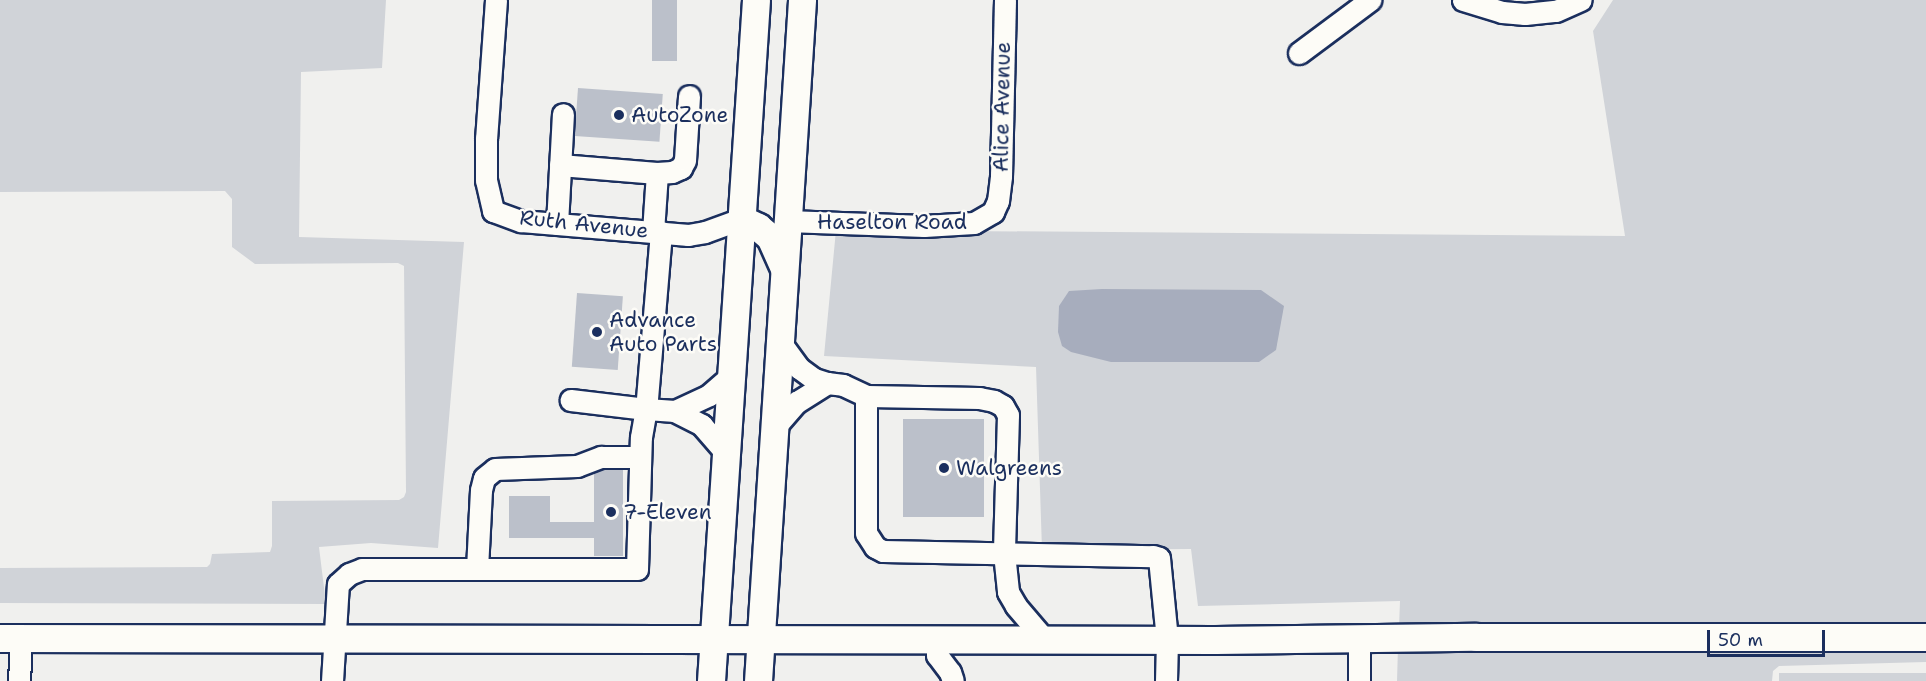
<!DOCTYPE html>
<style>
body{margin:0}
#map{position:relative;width:1926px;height:681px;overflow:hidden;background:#f0f0ee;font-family:"Shantell Sans",sans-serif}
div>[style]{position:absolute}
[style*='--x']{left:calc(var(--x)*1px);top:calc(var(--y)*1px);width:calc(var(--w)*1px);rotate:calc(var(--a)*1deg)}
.green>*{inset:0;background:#d0d3d8;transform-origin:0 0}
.water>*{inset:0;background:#a7adbd}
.building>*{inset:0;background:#bbc0ca;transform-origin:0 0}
.roads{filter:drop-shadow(2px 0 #1b2f5e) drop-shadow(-2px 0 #1b2f5e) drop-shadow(0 2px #1b2f5e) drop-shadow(0 -2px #1b2f5e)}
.minor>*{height:21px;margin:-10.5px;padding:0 10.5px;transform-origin:10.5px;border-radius:10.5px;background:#fdfcf7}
.major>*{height:27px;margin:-13.5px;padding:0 13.5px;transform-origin:13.5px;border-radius:13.5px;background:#fdfcf7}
.dots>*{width:16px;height:16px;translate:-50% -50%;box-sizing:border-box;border:3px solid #fdfcf7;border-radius:50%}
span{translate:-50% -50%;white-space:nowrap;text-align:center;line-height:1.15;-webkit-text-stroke:5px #fdfcf7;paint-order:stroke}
.street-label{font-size:21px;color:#1b2f5e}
.poi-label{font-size:21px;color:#1b2f5e}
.left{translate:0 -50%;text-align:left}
.scale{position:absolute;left:1707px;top:630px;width:118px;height:27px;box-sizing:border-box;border:3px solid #1b2f5e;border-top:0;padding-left:8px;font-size:18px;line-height:21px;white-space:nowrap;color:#1b2f5e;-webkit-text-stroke:4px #fdfcf7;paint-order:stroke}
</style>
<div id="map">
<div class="green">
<div style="clip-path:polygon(0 0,386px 0,382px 68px,301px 72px,299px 237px,464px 242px,438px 548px,371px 543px,319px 547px,326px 604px,0 603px,0 568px,207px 567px,210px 564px,212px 554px,270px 552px,272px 546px,272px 501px,399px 500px,404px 497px,406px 492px,404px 266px,398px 263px,255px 264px,232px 247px,232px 199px,225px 191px,0 192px)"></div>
<div style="clip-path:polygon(evenodd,1613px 0,1926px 0,1926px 628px,1399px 628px,1400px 601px,1198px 606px,1191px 549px,1042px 550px,1036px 367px,824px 356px,836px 230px,1625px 236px,1593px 31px,1613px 0,1207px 290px,1261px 290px,1259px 362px,1111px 362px,1207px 290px)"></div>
<div style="clip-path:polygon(1926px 646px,1926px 662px,1779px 666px,1773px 671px,1772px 681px,1397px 681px,1398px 647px)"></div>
<div style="left:1779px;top:673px;width:147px;height:8px"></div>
</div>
<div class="water">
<div style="clip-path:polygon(1102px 289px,1261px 290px,1284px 306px,1276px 350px,1259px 362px,1111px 362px,1071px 352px,1062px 346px,1058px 332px,1059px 306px,1069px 291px)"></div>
</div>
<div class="building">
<div style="left:652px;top:0;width:25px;height:61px"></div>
<div style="left:578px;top:88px;width:85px;height:48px;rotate:4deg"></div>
<div style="left:577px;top:293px;width:46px;height:74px;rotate:4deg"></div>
<div style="left:903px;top:419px;width:81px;height:98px"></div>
<div style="clip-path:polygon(603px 470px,623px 470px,623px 556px,594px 556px,594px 538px,509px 538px,509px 496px,550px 496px,550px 522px,594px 522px,594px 473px)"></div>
</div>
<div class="roads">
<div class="minor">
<div style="--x:496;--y:0;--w:138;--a:94.1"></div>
<div style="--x:486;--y:138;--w:42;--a:90"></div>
<div style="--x:486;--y:180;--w:32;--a:77"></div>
<div style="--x:493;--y:211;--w:30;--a:20"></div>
<div style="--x:521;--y:221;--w:168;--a:4.8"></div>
<div style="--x:688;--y:235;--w:17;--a:-10"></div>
<div style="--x:705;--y:232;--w:38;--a:-20"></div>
<div style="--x:1463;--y:0;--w:41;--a:17.1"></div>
<div style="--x:1502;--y:12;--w:23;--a:5"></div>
<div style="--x:1525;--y:14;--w:31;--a:-6"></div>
<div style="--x:1556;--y:11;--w:27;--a:-24"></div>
<div style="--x:1299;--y:53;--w:89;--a:-36.7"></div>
<div style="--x:560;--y:165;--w:97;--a:4.7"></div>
<div style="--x:657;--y:173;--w:59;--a:93.9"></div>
<div style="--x:657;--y:173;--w:15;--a:-4"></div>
<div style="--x:672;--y:172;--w:10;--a:-24"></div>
<div style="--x:681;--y:168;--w:9;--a:-63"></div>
<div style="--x:685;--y:160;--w:64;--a:-86.4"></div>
<div style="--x:787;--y:221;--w:137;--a:2.1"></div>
<div style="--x:924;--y:226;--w:50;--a:-3.4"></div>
<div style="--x:974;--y:223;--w:22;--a:-30"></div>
<div style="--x:993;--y:212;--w:12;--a:-66"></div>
<div style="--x:998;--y:201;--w:25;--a:-83"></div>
<div style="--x:1001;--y:176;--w:176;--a:-88.7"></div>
<div style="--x:557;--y:224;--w:110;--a:-86.9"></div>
<div style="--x:661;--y:232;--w:178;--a:94.8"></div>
<div style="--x:646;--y:409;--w:29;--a:4"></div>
<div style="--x:827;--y:383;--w:16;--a:7"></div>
<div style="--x:843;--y:385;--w:26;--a:25"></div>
<div style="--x:867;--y:396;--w:112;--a:1"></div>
<div style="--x:979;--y:398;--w:15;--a:11"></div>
<div style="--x:994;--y:401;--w:10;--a:29"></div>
<div style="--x:1003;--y:406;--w:10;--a:61"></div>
<div style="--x:1008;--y:415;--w:138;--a:91.7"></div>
<div style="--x:1004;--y:553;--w:39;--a:84"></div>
<div style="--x:1008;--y:592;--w:16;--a:60"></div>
<div style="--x:1016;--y:606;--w:45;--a:49.5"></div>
<div style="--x:866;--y:396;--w:137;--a:90"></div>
<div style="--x:866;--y:533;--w:17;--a:57"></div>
<div style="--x:875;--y:547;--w:9;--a:27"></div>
<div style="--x:883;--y:551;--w:270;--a:1.1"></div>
<div style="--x:1153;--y:556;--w:6;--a:18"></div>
<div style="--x:1159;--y:558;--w:82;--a:84.4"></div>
<div style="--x:1167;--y:640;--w:41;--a:91.4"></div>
<div style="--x:774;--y:428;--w:35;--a:-49"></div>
<div style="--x:797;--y:402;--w:36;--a:-32"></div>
<div style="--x:827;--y:383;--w:14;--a:-163"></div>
<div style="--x:814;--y:379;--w:19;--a:-144"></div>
<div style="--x:799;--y:368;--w:32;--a:-126"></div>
<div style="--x:726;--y:453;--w:37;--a:-131"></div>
<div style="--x:702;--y:425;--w:30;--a:-153"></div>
<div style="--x:675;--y:411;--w:38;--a:-25"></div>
<div style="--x:709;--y:395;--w:29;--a:-41"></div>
<div style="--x:477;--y:569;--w:79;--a:-87.1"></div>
<div style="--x:481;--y:490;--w:12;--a:-76"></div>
<div style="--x:484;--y:478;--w:14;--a:-39"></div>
<div style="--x:495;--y:469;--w:82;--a:-2.1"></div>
<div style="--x:577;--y:466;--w:26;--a:-21"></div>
<div style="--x:601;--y:457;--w:39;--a:0"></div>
<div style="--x:937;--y:639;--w:16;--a:90"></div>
<div style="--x:937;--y:655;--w:21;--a:53"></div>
<div style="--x:950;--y:672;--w:9;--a:72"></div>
<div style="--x:19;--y:681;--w:43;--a:-87.3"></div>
<div style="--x:332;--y:681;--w:97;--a:-86.5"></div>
<div style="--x:338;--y:584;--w:15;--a:-42"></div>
<div style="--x:349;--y:574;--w:14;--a:-21"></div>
<div style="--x:362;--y:569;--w:275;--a:0"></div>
<div style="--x:637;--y:569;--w:132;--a:-88.3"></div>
<div style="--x:641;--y:437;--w:28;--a:-80"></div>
<div style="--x:646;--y:409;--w:76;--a:-173.2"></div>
<div style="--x:1359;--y:681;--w:43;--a:-90"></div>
</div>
<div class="major">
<div style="--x:741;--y:219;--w:19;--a:25"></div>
<div style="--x:758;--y:227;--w:16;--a:40"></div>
<div style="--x:770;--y:237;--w:34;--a:66"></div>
<div style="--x:0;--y:638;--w:1215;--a:0.09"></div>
<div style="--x:1215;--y:640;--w:261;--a:-0.7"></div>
<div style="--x:1476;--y:637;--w:450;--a:0"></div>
<div style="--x:711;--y:681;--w:682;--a:-86.22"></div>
<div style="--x:758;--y:681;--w:682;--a:-86.3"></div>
</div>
</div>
<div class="dots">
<div style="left:619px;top:115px;background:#1b2f5e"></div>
<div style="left:597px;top:332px;background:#1b2f5e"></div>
<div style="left:944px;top:468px;background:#1b2f5e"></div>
<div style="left:611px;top:512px;background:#1b2f5e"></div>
</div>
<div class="street-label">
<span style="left:1002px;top:107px;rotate:-89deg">Alice Avenue</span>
<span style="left:892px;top:222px">Haselton Road</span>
<span style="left:584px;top:224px;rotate:6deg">Ruth Avenue</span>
</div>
<div class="poi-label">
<span class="left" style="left:631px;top:115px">AutoZone</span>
<span class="left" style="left:609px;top:332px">Advance<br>Auto Parts</span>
<span class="left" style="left:956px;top:468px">Walgreens</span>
<span class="left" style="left:623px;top:512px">7-Eleven</span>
</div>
<div class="scale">50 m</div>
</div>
